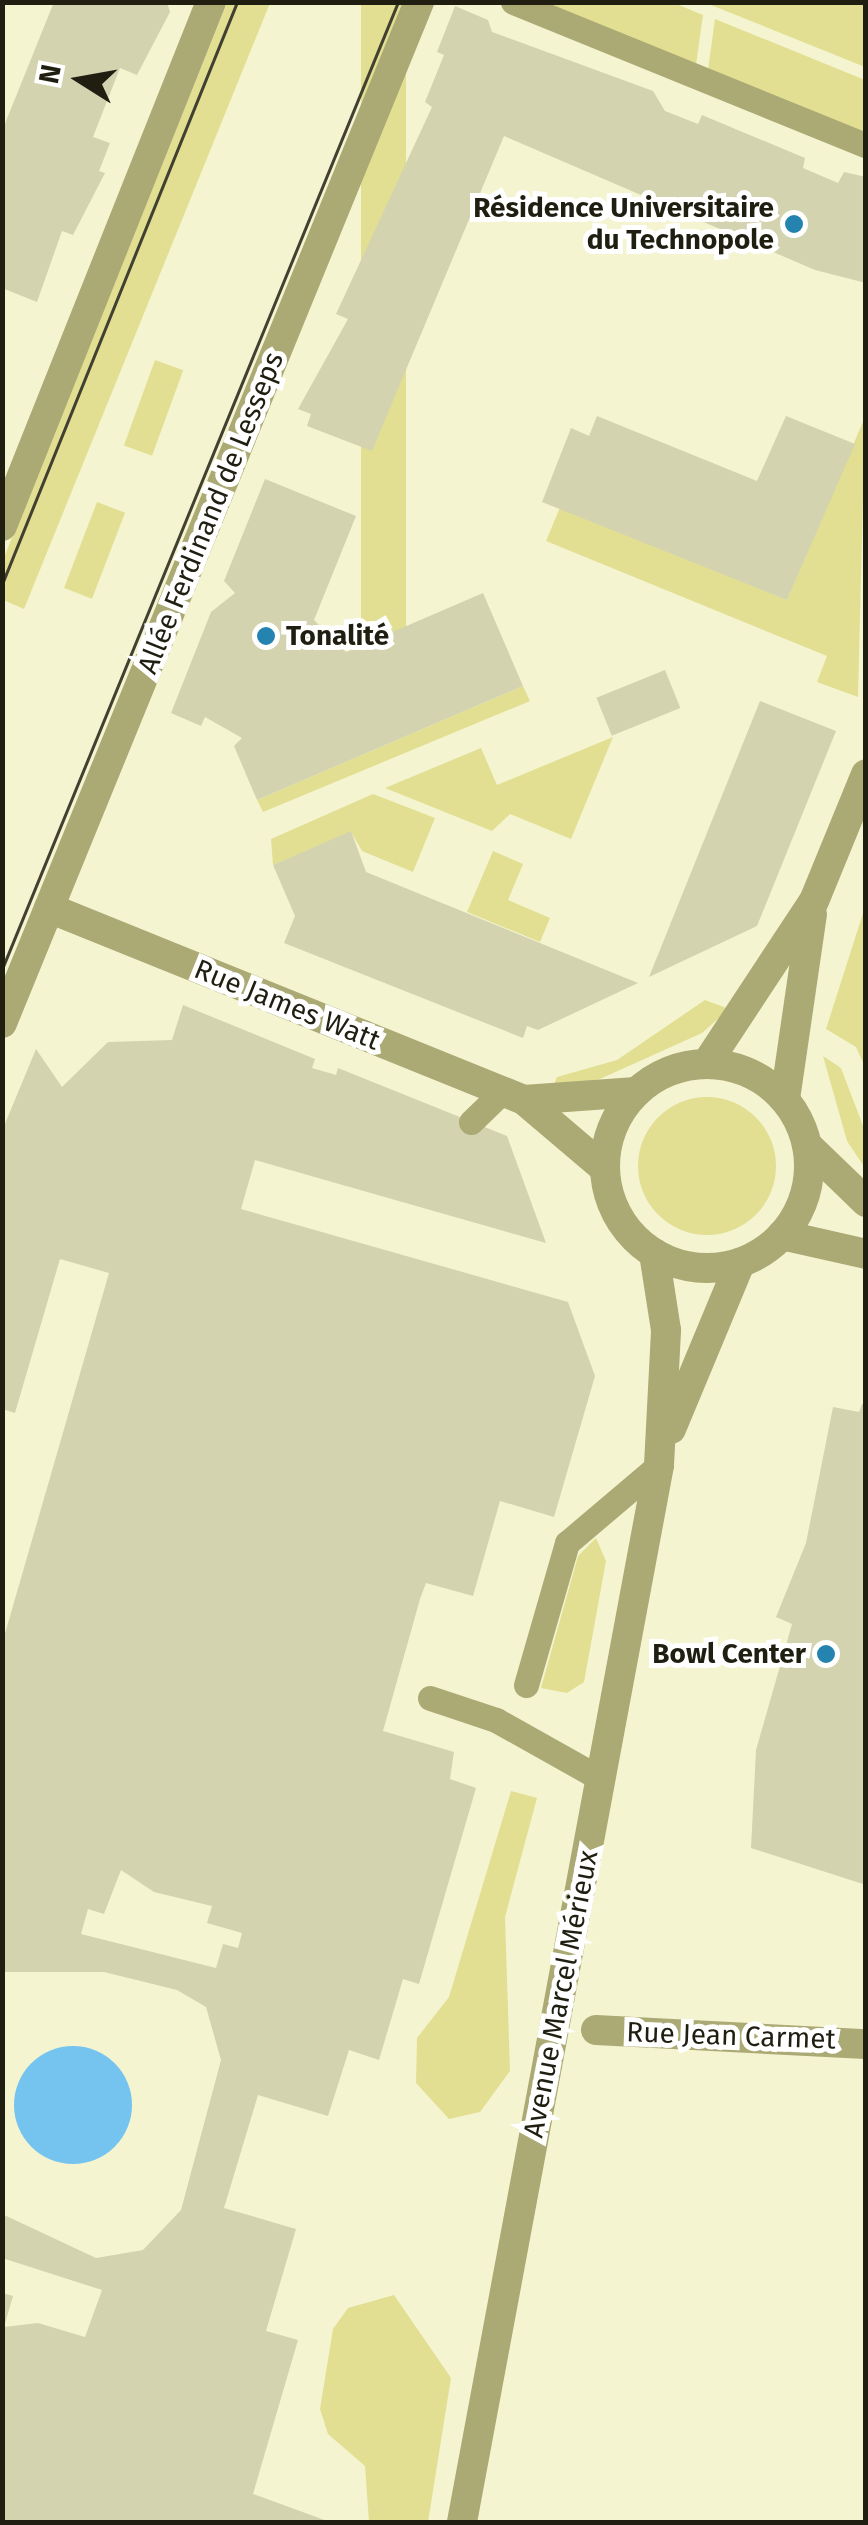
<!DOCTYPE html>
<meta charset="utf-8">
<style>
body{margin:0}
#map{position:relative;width:868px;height:2525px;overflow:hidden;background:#f5f4d1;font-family:"Fira Sans",sans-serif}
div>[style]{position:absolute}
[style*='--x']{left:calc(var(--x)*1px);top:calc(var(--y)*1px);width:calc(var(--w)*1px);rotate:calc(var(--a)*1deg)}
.green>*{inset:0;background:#e2df92;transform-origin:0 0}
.round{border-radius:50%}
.water>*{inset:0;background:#74c4ef}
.building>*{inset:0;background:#d3d3b0;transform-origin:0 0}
.service>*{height:25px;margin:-12.5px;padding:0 12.5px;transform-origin:12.5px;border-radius:12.5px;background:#aba974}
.pedestrian>*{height:30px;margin:-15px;padding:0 15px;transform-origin:15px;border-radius:15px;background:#aba974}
.minor>*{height:30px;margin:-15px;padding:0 15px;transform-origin:15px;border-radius:15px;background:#aba974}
.minor>.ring{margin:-15px;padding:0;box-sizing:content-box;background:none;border:30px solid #aba974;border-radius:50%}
.tram>*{height:2.5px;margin:-1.25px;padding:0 1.25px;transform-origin:1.25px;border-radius:1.25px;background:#424131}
.dots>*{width:28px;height:28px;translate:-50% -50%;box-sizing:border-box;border:5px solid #fff;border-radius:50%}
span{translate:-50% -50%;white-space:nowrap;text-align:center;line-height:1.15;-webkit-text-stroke:10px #fff;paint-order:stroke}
.poi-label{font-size:28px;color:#1f1e11;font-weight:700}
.right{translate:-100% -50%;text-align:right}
.left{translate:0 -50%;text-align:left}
.street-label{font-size:28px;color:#1f1e11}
.frame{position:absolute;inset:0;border:5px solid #1f1e11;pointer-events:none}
.north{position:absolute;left:30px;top:30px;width:100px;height:100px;-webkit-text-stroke:8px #fff;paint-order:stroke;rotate:281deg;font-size:28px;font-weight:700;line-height:40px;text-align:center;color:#1f1e11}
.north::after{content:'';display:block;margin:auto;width:35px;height:45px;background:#1f1e11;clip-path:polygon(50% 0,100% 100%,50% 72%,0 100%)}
</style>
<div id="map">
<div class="green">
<div style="clip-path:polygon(227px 3px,270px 3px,24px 609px,3px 600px,3px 560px)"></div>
<div style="left:361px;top:3px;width:45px;height:689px"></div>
<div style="clip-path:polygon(542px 3px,674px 3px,703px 15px,696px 65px)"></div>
<div style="clip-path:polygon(706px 3px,865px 3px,865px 67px)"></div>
<div style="clip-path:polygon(715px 19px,865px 80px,865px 134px,708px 70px)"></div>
<div style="left:155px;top:360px;width:30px;height:91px;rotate:20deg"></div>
<div style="clip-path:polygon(865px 417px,858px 697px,817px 682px,827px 656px,546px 541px,561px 505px,787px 600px)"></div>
<div style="left:97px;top:502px;width:30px;height:92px;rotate:21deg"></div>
<div style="clip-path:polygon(523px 686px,530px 701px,263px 812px,257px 800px)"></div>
<div style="clip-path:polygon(613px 737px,571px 839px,510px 814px,492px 831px,385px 788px,481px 748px,497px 785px)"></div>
<div style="clip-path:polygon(373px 794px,435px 818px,413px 872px,362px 851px,351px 832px,273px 865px,271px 839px)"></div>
<div style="clip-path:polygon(493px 851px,523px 864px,508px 900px,550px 918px,540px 942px,467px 912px)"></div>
<div style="clip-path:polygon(865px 907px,865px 1067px,856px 1047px,826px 1029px)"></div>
<div style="clip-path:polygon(705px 1000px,729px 1009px,702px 1033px,600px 1079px,553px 1087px,557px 1077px,617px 1060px)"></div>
<div style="clip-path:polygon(823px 1056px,841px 1068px,865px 1131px,865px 1168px,847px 1141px)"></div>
<div class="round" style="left:638px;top:1097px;width:138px;height:138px"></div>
<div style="clip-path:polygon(596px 1538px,606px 1561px,584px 1682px,567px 1693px,541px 1688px,578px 1556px)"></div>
<div style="clip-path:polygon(511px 1791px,537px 1798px,505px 1917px,510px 2071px,480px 2112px,449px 2119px,416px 2083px,417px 2038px,449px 1997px)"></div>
<div style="clip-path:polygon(394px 2295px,451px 2378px,428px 2522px,369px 2522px,365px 2466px,328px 2434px,320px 2409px,333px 2329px,348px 2308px)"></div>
</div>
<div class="water">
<div class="round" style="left:14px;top:2046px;width:118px;height:118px"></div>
</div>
<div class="building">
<div style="clip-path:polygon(54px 2px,167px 2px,170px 12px,137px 75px,120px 68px,93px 137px,110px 143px,99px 171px,105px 173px,73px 235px,62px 231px,37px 302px,2px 288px,2px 131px)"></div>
<div style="clip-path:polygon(455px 6px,488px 20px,492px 32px,653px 91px,665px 111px,698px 124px,702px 115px,805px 158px,803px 168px,838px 183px,844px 172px,866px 177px,866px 283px,815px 270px,504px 136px,372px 451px,307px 426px,311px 414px,298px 409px,348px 319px,336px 314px,432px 107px,425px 102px,444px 55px,437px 52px)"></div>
<div style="clip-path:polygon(597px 416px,757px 481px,786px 416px,855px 444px,787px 600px,542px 502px,571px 428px,589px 436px)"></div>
<div style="clip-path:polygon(265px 479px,356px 516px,314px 620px,346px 652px,483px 593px,523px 686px,257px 800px,234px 746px,242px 738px,205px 717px,201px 726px,171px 713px,211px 612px,235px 593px,224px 581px)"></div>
<div style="left:665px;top:670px;width:41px;height:74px;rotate:68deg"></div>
<div style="clip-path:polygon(760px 701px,836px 731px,757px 926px,649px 977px)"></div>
<div style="clip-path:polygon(351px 831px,366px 872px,638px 983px,538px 1030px,527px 1026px,523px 1038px,284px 943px,295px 916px,273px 865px)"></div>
<div style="clip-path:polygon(evenodd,183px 1005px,315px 1059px,312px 1068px,336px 1075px,338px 1068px,507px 1136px,546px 1243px,255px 1160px,241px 1209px,568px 1302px,595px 1376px,554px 1517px,500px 1501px,473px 1596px,426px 1583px,420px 1599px,383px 1731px,454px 1752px,450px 1779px,476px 1788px,419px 1984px,403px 1979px,379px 2060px,349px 2050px,328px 2116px,258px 2095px,224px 2208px,296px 2229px,266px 2331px,298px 2340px,253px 2494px,330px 2522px,2px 2522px,2px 2293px,13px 2296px,4px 2327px,38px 2323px,85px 2337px,102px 2290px,2px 2258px,2px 2214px,96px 2258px,143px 2250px,181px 2210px,221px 2060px,206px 2007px,177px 1990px,104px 1972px,2px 1972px,2px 1644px,109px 1273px,60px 1259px,15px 1413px,2px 1409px,2px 1131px,36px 1049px,62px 1087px,108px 1042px,172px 1040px,183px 1005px,121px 1870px,154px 1892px,212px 1906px,207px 1923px,242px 1933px,238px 1948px,223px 1944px,216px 1968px,81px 1934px,88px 1909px,104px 1914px,121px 1870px)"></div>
<div style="clip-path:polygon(862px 1404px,866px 1406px,866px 1885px,751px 1848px,756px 1750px,792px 1624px,776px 1617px,806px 1543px,833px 1407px,859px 1412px)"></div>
</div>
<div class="service">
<div style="--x:513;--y:2;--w:381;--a:22.1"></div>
<div style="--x:471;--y:1122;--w:45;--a:-44.1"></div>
<div style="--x:526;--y:1685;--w:148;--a:-73.9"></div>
<div style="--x:567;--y:1543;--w:121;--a:-40.3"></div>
<div style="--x:430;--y:1698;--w:70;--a:18.4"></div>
<div style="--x:496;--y:1720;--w:120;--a:29.3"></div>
</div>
<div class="pedestrian">
<div style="--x:596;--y:2030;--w:270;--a:3"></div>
</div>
<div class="minor">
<div style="--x:2;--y:526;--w:564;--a:-68.26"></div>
<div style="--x:49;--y:908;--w:512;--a:22.01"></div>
<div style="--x:524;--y:1100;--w:106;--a:40.4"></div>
<div style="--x:2;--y:1023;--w:1103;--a:-67.78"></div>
<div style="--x:707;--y:1063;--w:194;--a:-56.6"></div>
<div style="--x:814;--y:901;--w:137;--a:-67.7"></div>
<div class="ring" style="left:605px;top:1064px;width:174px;height:174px"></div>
<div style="--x:785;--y:1099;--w:187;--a:-81.7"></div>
<div style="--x:524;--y:1100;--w:112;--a:-4.1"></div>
<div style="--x:807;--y:1145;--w:82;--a:44"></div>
<div style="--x:782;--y:1235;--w:86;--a:12.7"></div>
<div style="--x:671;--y:1429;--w:180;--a:-67.4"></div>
<div style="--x:462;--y:2522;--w:1075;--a:-79.44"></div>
<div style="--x:659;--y:1465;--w:135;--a:-87"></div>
<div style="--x:666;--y:1330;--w:78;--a:-98.9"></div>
</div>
<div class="tram">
<div style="--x:2;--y:584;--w:628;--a:-68.01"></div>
<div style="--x:2;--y:969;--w:1045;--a:-67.73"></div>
</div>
<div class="dots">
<div style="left:794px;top:224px;background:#2483af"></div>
<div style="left:266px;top:636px;background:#2483af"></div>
<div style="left:826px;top:1654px;background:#2483af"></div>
</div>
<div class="poi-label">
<span class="right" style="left:774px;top:224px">Résidence Universitaire<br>du Technopole</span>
<span class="left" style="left:286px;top:636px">Tonalité</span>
<span class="right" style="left:806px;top:1654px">Bowl Center</span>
</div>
<div class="street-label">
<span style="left:211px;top:513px;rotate:-68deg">Allée Ferdinand de Lesseps</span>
<span style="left:287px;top:1005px;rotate:22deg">Rue James Watt</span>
<span style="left:561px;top:1994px;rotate:-79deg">Avenue Marcel Mérieux</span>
<span style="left:731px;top:2036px;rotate:2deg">Rue Jean Carmet</span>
</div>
<div class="frame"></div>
<div class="north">N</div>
</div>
